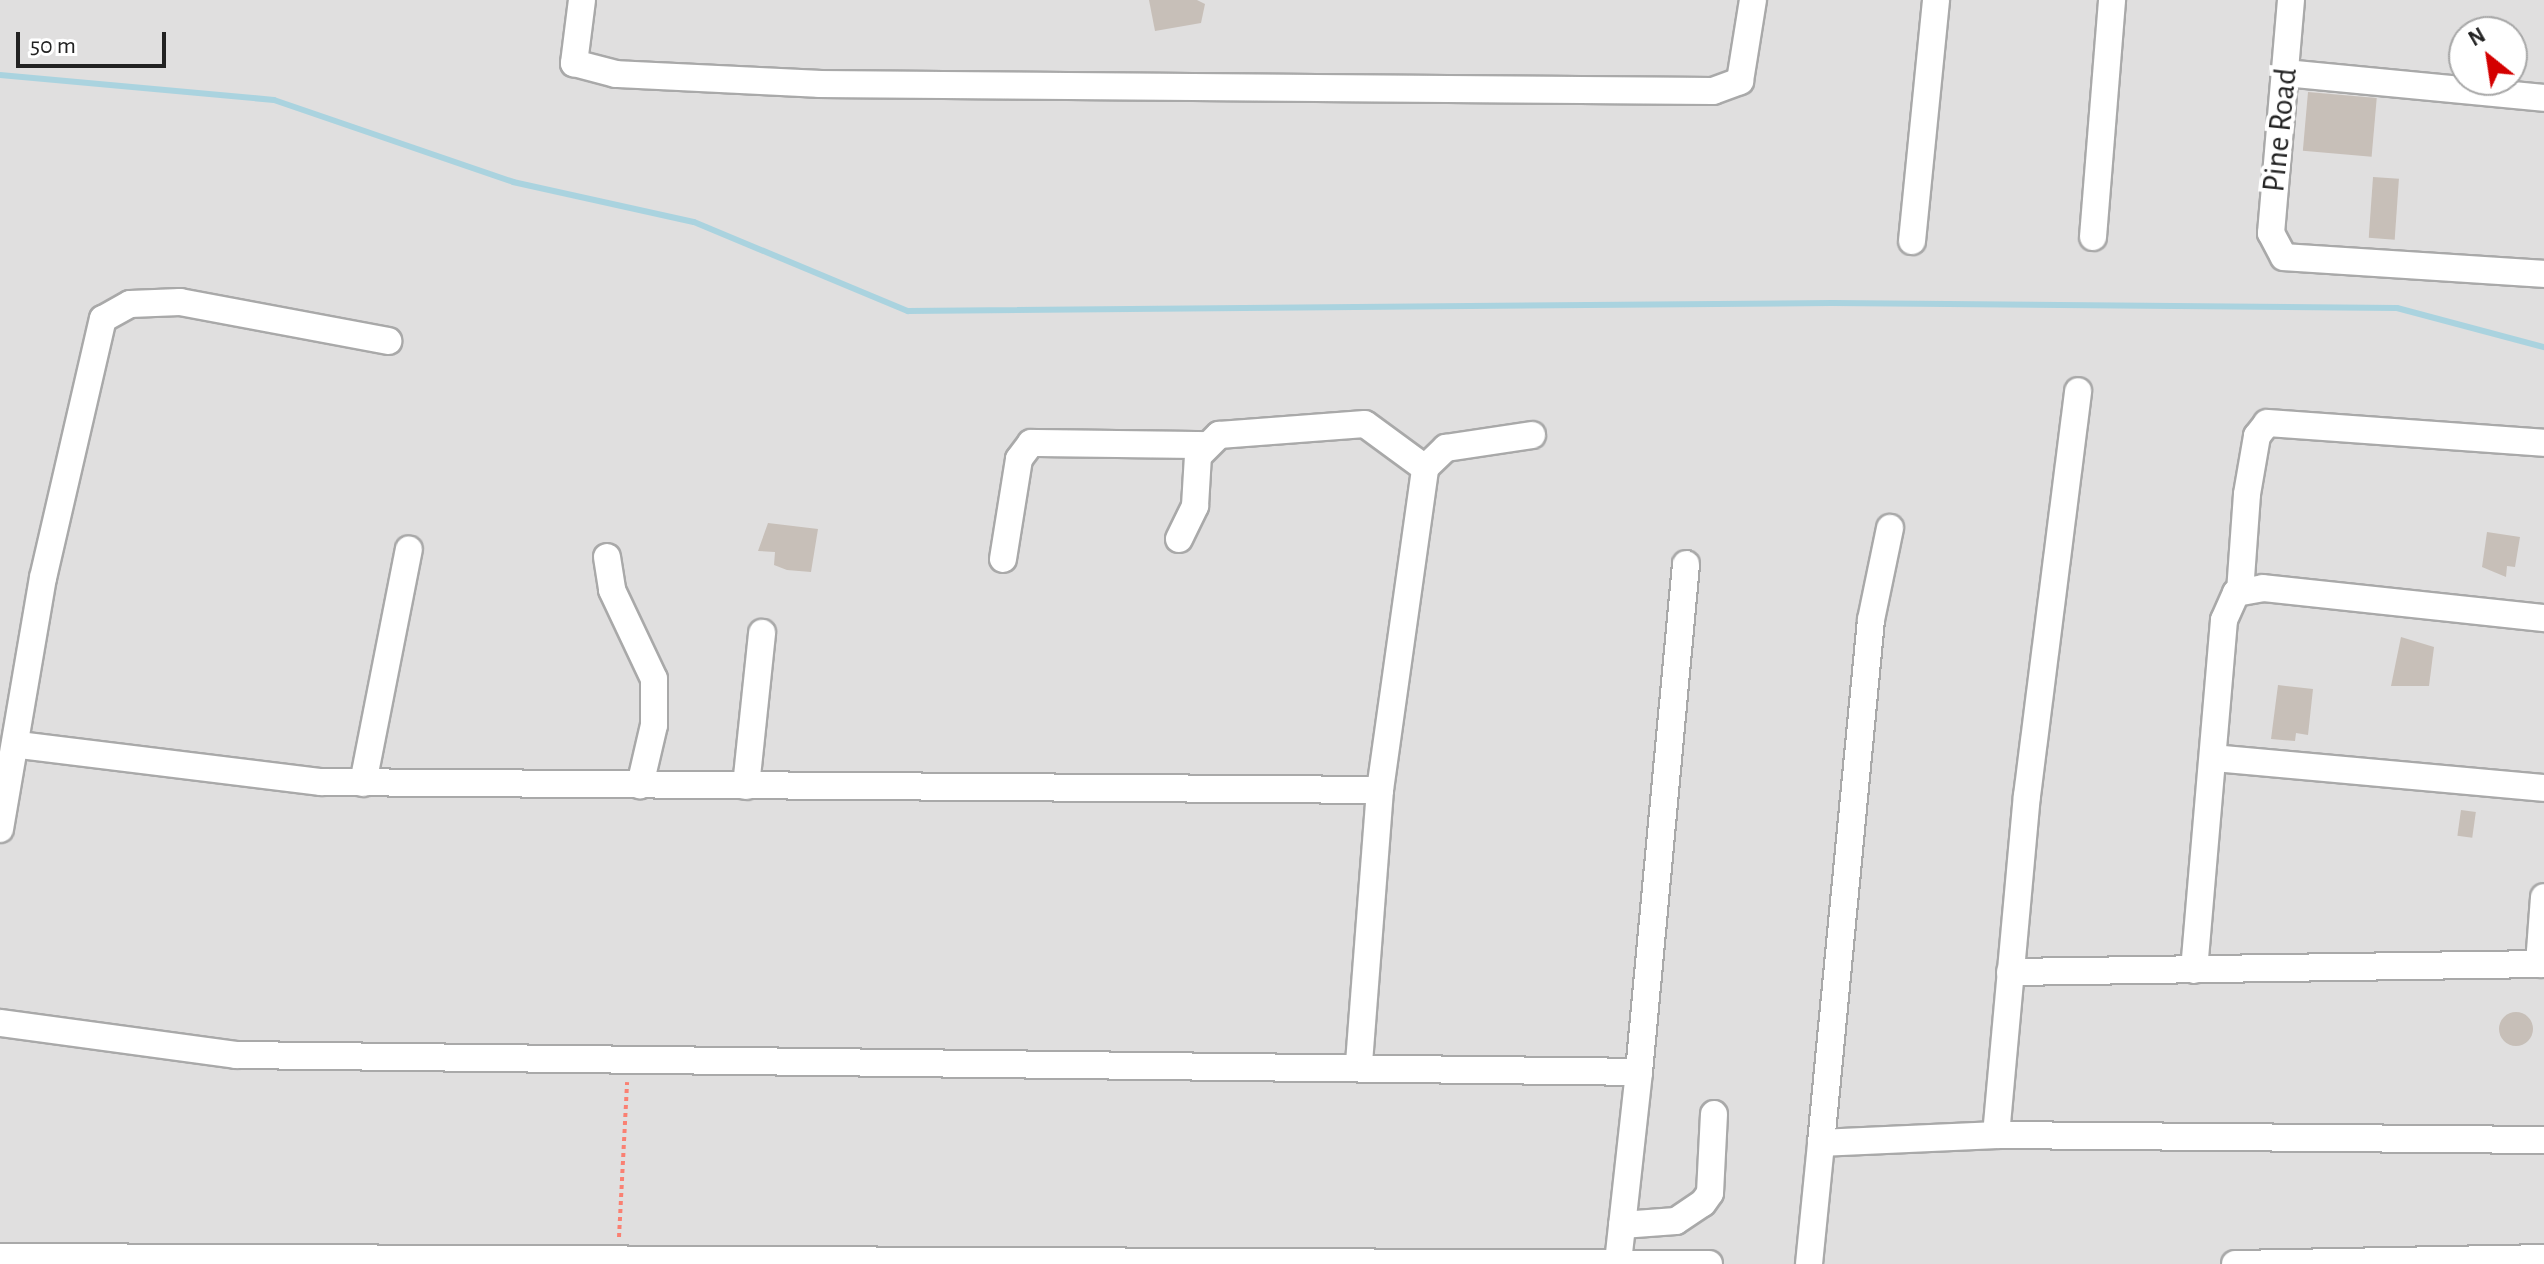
<!DOCTYPE html>
<style>
body{margin:0}
#map{position:relative;width:2544px;height:1264px;overflow:hidden;background:#f2efe9;font-family:"Alegreya Sans",sans-serif}
div>[style]{position:absolute}
[style*='--x']{left:calc(var(--x)*1px);top:calc(var(--y)*1px);width:calc(var(--w)*1px);rotate:calc(var(--a)*1deg)}
.residential>*{inset:0;background:#e0dfdf}
.stream>*{height:6px;margin:-3px;padding:0 3px;transform-origin:3px;border-radius:3px;background:#aad3df}
.building>*{inset:0;background:#c7bfb8;transform-origin:0 0}
.round{border-radius:50%}
.path>*{height:4px;margin-top:-2px;transform-origin:0;background:repeating-linear-gradient(90deg,#fa8072 0 4px,transparent 0 8px)}
.roads{filter:drop-shadow(2px 0 #a9a9a9) drop-shadow(-2px 0 #a9a9a9) drop-shadow(0 2px #a9a9a9) drop-shadow(0 -2px #a9a9a9)}
.minor>*{height:26px;margin:-13px;padding:0 13px;transform-origin:13px;border-radius:13px;background:#fff}
span{translate:-50% -50%;white-space:nowrap;text-align:center;line-height:1.15;-webkit-text-stroke:8px #fff;paint-order:stroke}
.street-label{font-size:32px;color:#222}
.north{position:absolute;left:2448px;top:16px;width:80px;height:80px;box-sizing:border-box;background:#fff;border:2px solid #a7a7a7;border-radius:50%;rotate:330deg;font-size:22px;font-weight:700;line-height:32px;text-align:center;color:#222}
.north::after{content:'';display:block;margin:auto;width:28px;height:36px;background:#d40000;clip-path:polygon(50% 0,100% 100%,50% 72%,0 100%)}
.scale{position:absolute;left:16px;top:32px;width:150px;height:36px;box-sizing:border-box;border:4px solid #222;border-top:0;padding-left:10px;font-size:24px;line-height:28px;white-space:nowrap;color:#222;-webkit-text-stroke:6px #fff;paint-order:stroke}
</style>
<div id="map">
<div class="residential">
<div style="clip-path:polygon(evenodd,0 0,2544px 0,2544px 1264px,0 1264px,0 0,2464px 32px,2512px 32px,2512px 80px,2464px 80px,2464px 32px)"></div>
</div>
<div class="stream">
<div style="--x:0;--y:75;--w:275;--a:5.2"></div>
<div style="--x:274;--y:100;--w:253;--a:18.9"></div>
<div style="--x:513;--y:182;--w:185;--a:12.5"></div>
<div style="--x:694;--y:222;--w:232;--a:22.6"></div>
<div style="--x:908;--y:311;--w:924;--a:-0.5"></div>
<div style="--x:1832;--y:303;--w:565;--a:0.51"></div>
<div style="--x:2397;--y:308;--w:152;--a:14.9"></div>
</div>
<div class="building">
<div style="clip-path:polygon(1149px 0,1197px 0,1205px 4px,1201px 23px,1155px 31px)"></div>
<div style="left:2308px;top:92px;width:69px;height:59px;rotate:5deg"></div>
<div style="left:2373px;top:177px;width:26px;height:61px;rotate:4deg"></div>
<div style="clip-path:polygon(768px 523px,818px 529px,811px 572px,787px 570px,774px 565px,775px 552px,758px 551px)"></div>
<div style="clip-path:polygon(2487px 532px,2520px 537px,2515px 567px,2507px 566px,2506px 577px,2482px 567px)"></div>
<div style="clip-path:polygon(2401px 637px,2434px 647px,2429px 686px,2391px 686px)"></div>
<div style="clip-path:polygon(2278px 685px,2313px 689px,2308px 735px,2296px 733px,2295px 741px,2271px 739px)"></div>
<div style="left:2461px;top:810px;width:15px;height:26px;rotate:8deg"></div>
<div class="round" style="left:2499px;top:1012px;width:34px;height:34px"></div>
</div>
<div class="path">
<div style="--x:619;--y:1237;--w:155;--a:-87"></div>
</div>
<div class="roads">
<div class="minor">
<div style="--x:582;--y:0;--w:64;--a:97.2"></div>
<div style="--x:574;--y:63;--w:43;--a:14.7"></div>
<div style="--x:616;--y:74;--w:203;--a:2.8"></div>
<div style="--x:819;--y:84;--w:894;--a:0.45"></div>
<div style="--x:1713;--y:91;--w:29;--a:-20"></div>
<div style="--x:1740;--y:81;--w:82;--a:-80.9"></div>
<div style="--x:2291;--y:0;--w:234;--a:94.9"></div>
<div style="--x:2271;--y:233;--w:27;--a:62"></div>
<div style="--x:2284;--y:257;--w:261;--a:3.7"></div>
<div style="--x:2285;--y:73;--w:260;--a:5.5"></div>
<div style="--x:2093;--y:237;--w:238;--a:-85.4"></div>
<div style="--x:1912;--y:241;--w:242;--a:-84.3"></div>
<div style="--x:1179;--y:539;--w:37;--a:-64"></div>
<div style="--x:1195;--y:506;--w:50;--a:-86.6"></div>
<div style="--x:1198;--y:456;--w:30;--a:-45"></div>
<div style="--x:1219;--y:435;--w:146;--a:-4.3"></div>
<div style="--x:1365;--y:424;--w:74;--a:36.3"></div>
<div style="--x:607;--y:557;--w:33;--a:81"></div>
<div style="--x:612;--y:590;--w:98;--a:64.7"></div>
<div style="--x:654;--y:679;--w:46;--a:90"></div>
<div style="--x:654;--y:725;--w:62;--a:103.1"></div>
<div style="--x:1003;--y:559;--w:101;--a:-80.9"></div>
<div style="--x:1019;--y:459;--w:20;--a:-53"></div>
<div style="--x:1031;--y:443;--w:172;--a:0.7"></div>
<div style="--x:2240;--y:592;--w:98;--a:-85.9"></div>
<div style="--x:2247;--y:494;--w:59;--a:-80.2"></div>
<div style="--x:2257;--y:436;--w:16;--a:-52"></div>
<div style="--x:2267;--y:423;--w:278;--a:4.1"></div>
<div style="--x:19;--y:745;--w:304;--a:7"></div>
<div style="--x:321;--y:782;--w:1059;--a:0.43"></div>
<div style="--x:1380;--y:790;--w:277;--a:94.4"></div>
<div style="--x:2214;--y:758;--w:331;--a:5.2"></div>
<div style="--x:363;--y:783;--w:238;--a:-78.9"></div>
<div style="--x:746;--y:786;--w:154;--a:-84"></div>
<div style="--x:1380;--y:790;--w:325;--a:-82"></div>
<div style="--x:1425;--y:468;--w:29;--a:-44"></div>
<div style="--x:1446;--y:448;--w:87;--a:-8.6"></div>
<div style="--x:0;--y:829;--w:255;--a:-80.3"></div>
<div style="--x:43;--y:578;--w:266;--a:-77"></div>
<div style="--x:103;--y:319;--w:31;--a:-29"></div>
<div style="--x:130;--y:304;--w:50;--a:-2.3"></div>
<div style="--x:180;--y:302;--w:212;--a:10.6"></div>
<div style="--x:2539;--y:964;--w:67;--a:-85.7"></div>
<div style="--x:2194;--y:970;--w:351;--a:-85.1"></div>
<div style="--x:2224;--y:620;--w:30;--a:-66"></div>
<div style="--x:2236;--y:593;--w:27;--a:-10"></div>
<div style="--x:2263;--y:588;--w:283;--a:6.1"></div>
<div style="--x:2010;--y:972;--w:534;--a:-0.86"></div>
<div style="--x:0;--y:1023;--w:238;--a:7.7"></div>
<div style="--x:236;--y:1055;--w:1403;--a:0.69"></div>
<div style="--x:1639;--y:1072;--w:192;--a:96.3"></div>
<div style="--x:1639;--y:1072;--w:510;--a:-84.71"></div>
<div style="--x:1996;--y:1135;--w:548;--a:0.52"></div>
<div style="--x:1821;--y:1143;--w:525;--a:-84.54"></div>
<div style="--x:1871;--y:620;--w:94;--a:-78.3"></div>
<div style="--x:1622;--y:1225;--w:54;--a:-4.2"></div>
<div style="--x:1676;--y:1221;--w:32;--a:-34"></div>
<div style="--x:1703;--y:1203;--w:12;--a:-55"></div>
<div style="--x:1710;--y:1193;--w:79;--a:-87.1"></div>
<div style="--x:0;--y:1257;--w:1709;--a:0.23"></div>
<div style="--x:1809;--y:1264;--w:122;--a:-84.3"></div>
<div style="--x:1821;--y:1143;--w:175;--a:-2.6"></div>
<div style="--x:1996;--y:1135;--w:340;--a:-84.8"></div>
<div style="--x:2027;--y:796;--w:408;--a:-82.8"></div>
<div style="--x:2235;--y:1264;--w:309;--a:-1.1"></div>
</div>
</div>
<div class="street-label">
<span style="left:2280px;top:130px;rotate:-84deg">Pine Road</span>
</div>
<div class="north">N</div>
<div class="scale">50 m</div>
</div>
